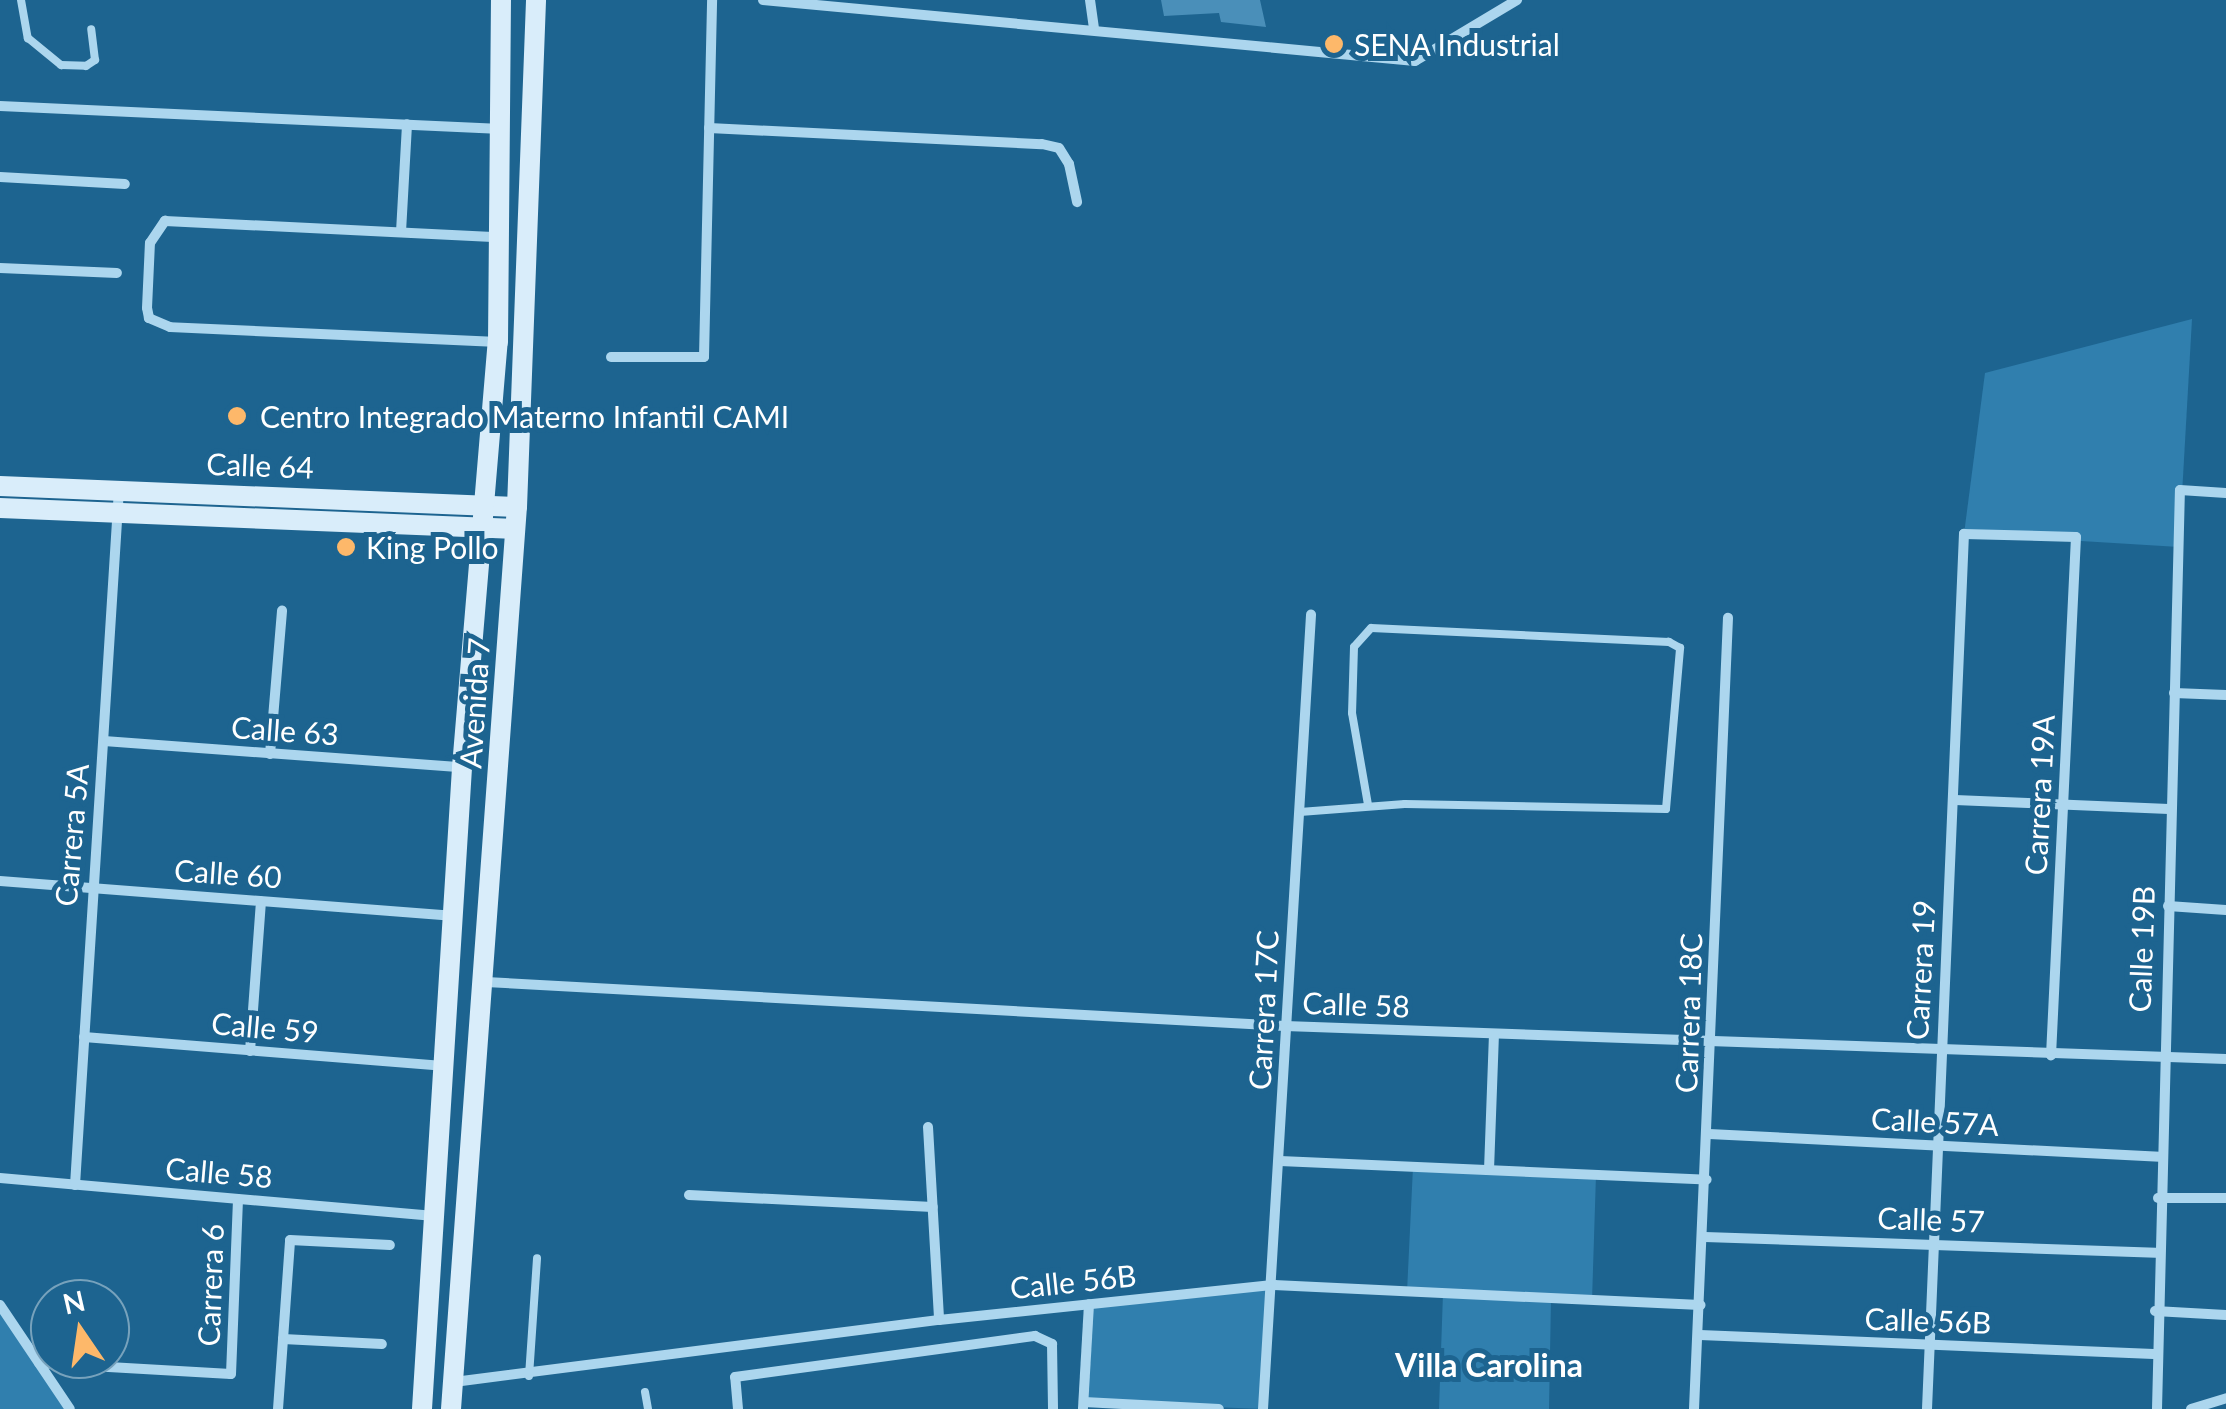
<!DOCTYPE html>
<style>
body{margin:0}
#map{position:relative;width:2226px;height:1409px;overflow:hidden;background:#1d6490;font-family:Lato,sans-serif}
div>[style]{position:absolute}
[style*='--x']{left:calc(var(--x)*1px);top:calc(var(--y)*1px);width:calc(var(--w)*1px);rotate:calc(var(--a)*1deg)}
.green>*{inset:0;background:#307fae}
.building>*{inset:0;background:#4a8fb9}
.service>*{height:8px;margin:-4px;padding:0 4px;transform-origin:4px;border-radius:4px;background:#acd6ee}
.minor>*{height:10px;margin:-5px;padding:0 5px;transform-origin:5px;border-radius:5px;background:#acd6ee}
.secondary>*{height:20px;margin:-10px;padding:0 10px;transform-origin:10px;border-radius:10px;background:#d9edfa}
.dots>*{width:28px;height:28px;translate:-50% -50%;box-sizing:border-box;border:5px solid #1d6490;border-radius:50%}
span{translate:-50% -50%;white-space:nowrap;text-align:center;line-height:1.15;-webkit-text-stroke:10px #1d6490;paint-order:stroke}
.poi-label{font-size:30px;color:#fff}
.left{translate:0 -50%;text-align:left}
.street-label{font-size:30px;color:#fff}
.neighbourhood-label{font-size:32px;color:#fff;font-weight:700}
.north{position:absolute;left:30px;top:1279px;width:100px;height:100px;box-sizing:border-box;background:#1d6490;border:2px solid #77a2bc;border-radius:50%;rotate:347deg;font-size:28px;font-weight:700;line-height:40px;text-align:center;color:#fff}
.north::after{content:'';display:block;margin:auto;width:35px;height:45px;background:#fdb86a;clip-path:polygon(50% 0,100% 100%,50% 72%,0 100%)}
</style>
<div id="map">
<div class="green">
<div style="clip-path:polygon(2192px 319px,2179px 547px,1964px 534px,1985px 373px)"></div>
<div style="clip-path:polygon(1413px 1167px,1596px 1175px,1592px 1301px,1551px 1299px,1549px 1409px,1439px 1409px,1443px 1293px,1407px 1292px)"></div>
<div style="clip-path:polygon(1274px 1285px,1263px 1409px,1084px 1402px,1089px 1304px)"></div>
<div style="clip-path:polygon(0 1305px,70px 1409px,0 1409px)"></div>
</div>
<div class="building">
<div style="clip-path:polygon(1161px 0,1260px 0,1266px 27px,1221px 22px,1219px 13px,1164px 16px)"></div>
</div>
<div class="service">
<div style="--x:21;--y:0;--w:39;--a:80"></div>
<div style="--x:28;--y:38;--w:43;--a:39.3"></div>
<div style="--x:61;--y:65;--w:25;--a:2"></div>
<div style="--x:86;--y:66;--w:11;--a:-34"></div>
<div style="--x:95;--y:60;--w:31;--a:-97"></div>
<div style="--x:1300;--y:812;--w:105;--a:-4.4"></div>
<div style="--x:1405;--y:804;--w:261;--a:1.1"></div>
<div style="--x:1666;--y:809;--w:162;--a:-85"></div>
<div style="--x:1680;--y:648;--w:13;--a:-151"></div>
<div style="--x:1669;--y:642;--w:298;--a:-177.3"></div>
<div style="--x:1371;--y:628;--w:25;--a:132"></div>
<div style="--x:1354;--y:647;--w:66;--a:91.7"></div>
<div style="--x:1352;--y:713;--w:93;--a:80.1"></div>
<div style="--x:529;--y:1376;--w:118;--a:-86.1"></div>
<div style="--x:645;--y:1392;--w:17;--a:80"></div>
</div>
<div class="minor">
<div style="--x:763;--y:0;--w:655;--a:5.34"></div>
<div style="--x:1415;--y:61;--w:119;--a:-30.9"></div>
<div style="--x:1090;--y:0;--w:27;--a:82"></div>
<div style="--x:0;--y:106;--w:502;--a:2.63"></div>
<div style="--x:709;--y:128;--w:333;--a:2.8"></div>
<div style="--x:1042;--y:144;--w:17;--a:13"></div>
<div style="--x:1059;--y:148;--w:19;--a:58"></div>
<div style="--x:1069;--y:164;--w:39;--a:78"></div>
<div style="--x:0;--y:177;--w:125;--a:3.2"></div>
<div style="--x:401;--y:232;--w:108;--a:-86.8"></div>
<div style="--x:0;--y:268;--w:117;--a:2.4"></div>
<div style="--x:498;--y:342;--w:328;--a:-177.4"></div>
<div style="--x:170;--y:327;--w:23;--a:-157"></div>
<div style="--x:149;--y:318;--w:10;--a:-101"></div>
<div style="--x:147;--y:308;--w:65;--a:-87.4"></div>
<div style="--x:150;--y:243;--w:27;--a:-56"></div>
<div style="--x:165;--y:221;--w:333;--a:2.8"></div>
<div style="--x:611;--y:357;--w:93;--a:0"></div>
<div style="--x:704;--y:357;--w:357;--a:-88.7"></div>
<div style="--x:2174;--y:693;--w:52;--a:2.2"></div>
<div style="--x:104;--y:741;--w:358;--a:4.2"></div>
<div style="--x:270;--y:754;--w:144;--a:-85.2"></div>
<div style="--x:1955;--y:800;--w:214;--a:2.4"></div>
<div style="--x:0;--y:881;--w:453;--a:4.4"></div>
<div style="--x:2168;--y:906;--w:58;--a:3.9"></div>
<div style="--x:486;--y:982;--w:800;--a:3.15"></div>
<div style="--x:1285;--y:1026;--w:942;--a:2.01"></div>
<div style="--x:84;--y:1037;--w:360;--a:4.6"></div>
<div style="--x:250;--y:1051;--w:150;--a:-85.8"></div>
<div style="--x:928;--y:1127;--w:193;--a:86.7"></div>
<div style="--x:1709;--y:1134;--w:451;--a:2.9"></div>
<div style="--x:1280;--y:1161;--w:427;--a:2.5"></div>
<div style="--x:1489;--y:1170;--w:135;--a:-87.9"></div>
<div style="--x:0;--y:1178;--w:436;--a:5"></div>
<div style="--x:75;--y:1185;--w:697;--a:-86.38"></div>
<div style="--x:689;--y:1195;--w:244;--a:2.8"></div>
<div style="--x:2158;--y:1198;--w:68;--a:0"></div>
<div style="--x:1705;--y:1237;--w:451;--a:2"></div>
<div style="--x:0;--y:1305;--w:125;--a:56.1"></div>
<div style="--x:2155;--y:1311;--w:71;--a:3.2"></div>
<div style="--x:1700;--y:1335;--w:454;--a:2.4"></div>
<div style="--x:283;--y:1339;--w:99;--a:2.9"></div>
<div style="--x:39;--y:1363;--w:192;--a:3.3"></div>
<div style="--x:231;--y:1374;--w:175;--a:-87.7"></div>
<div style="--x:454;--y:1382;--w:489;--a:-7.3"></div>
<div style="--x:939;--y:1320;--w:337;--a:-6"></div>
<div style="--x:1274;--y:1285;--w:427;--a:2.7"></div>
<div style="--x:1084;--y:1402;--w:135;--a:3"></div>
<div style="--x:1083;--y:1408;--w:104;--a:-86.7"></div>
<div style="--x:278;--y:1409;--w:169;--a:-85.9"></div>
<div style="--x:290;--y:1240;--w:100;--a:2.9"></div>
<div style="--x:738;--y:1409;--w:32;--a:-95"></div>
<div style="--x:735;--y:1377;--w:303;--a:-7.8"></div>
<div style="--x:1035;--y:1336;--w:19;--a:25"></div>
<div style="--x:1052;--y:1344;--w:65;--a:89.1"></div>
<div style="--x:1263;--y:1409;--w:796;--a:-86.54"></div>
<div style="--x:1694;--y:1409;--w:792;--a:-87.54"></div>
<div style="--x:1927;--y:1409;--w:876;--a:-87.58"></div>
<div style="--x:1964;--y:534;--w:112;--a:1.5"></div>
<div style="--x:2076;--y:537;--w:519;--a:92.76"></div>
<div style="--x:2157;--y:1409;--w:919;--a:-88.57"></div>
<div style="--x:2180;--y:490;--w:46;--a:3.7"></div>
<div style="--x:2191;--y:1409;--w:37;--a:-17"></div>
</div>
<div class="secondary">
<div style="--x:0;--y:486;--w:517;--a:2.33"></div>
<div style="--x:0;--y:508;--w:515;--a:2.34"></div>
<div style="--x:422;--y:1409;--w:643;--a:-86.43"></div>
<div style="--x:462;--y:767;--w:427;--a:-85.2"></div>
<div style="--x:498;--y:342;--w:342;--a:-89.5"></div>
<div style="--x:451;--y:1409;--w:904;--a:-85.82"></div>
<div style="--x:517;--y:507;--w:507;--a:-87.85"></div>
</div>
<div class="dots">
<div style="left:1334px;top:44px;background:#fdb86a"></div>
<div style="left:237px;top:416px;background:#fdb86a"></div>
<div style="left:346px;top:547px;background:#fdb86a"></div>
</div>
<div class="poi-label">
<span class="left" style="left:1354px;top:44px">SENA Industrial</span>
<span class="left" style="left:260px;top:416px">Centro Integrado Materno Infantil CAMI</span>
<span class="left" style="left:366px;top:547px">King Pollo</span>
</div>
<div class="street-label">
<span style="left:260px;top:465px;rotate:2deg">Calle 64</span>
<span style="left:474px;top:703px;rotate:-86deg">Avenida 7</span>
<span style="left:285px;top:730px;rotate:4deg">Calle 63</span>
<span style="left:2039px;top:795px;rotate:-87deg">Carrera 19A</span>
<span style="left:71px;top:835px;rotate:-85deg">Carrera 5A</span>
<span style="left:228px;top:873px;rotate:4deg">Calle 60</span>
<span style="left:2141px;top:949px;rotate:-88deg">Calle 19B</span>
<span style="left:1920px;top:970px;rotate:-87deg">Carrera 19</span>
<span style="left:1356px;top:1004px;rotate:2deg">Calle 58</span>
<span style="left:1263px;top:1010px;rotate:-87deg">Carrera 17C</span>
<span style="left:1688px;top:1013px;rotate:-88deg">Carrera 18C</span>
<span style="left:265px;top:1027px;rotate:5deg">Calle 59</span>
<span style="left:1935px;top:1121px;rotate:3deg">Calle 57A</span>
<span style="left:219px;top:1172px;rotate:5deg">Calle 58</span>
<span style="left:1931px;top:1219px;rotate:2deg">Calle 57</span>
<span style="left:1073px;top:1281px;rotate:-6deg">Calle 56B</span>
<span style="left:210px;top:1285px;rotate:-88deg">Carrera 6</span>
<span style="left:1928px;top:1320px;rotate:2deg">Calle 56B</span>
</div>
<div class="neighbourhood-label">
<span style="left:1489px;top:1365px">Villa Carolina</span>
</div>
<div class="north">N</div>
</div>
